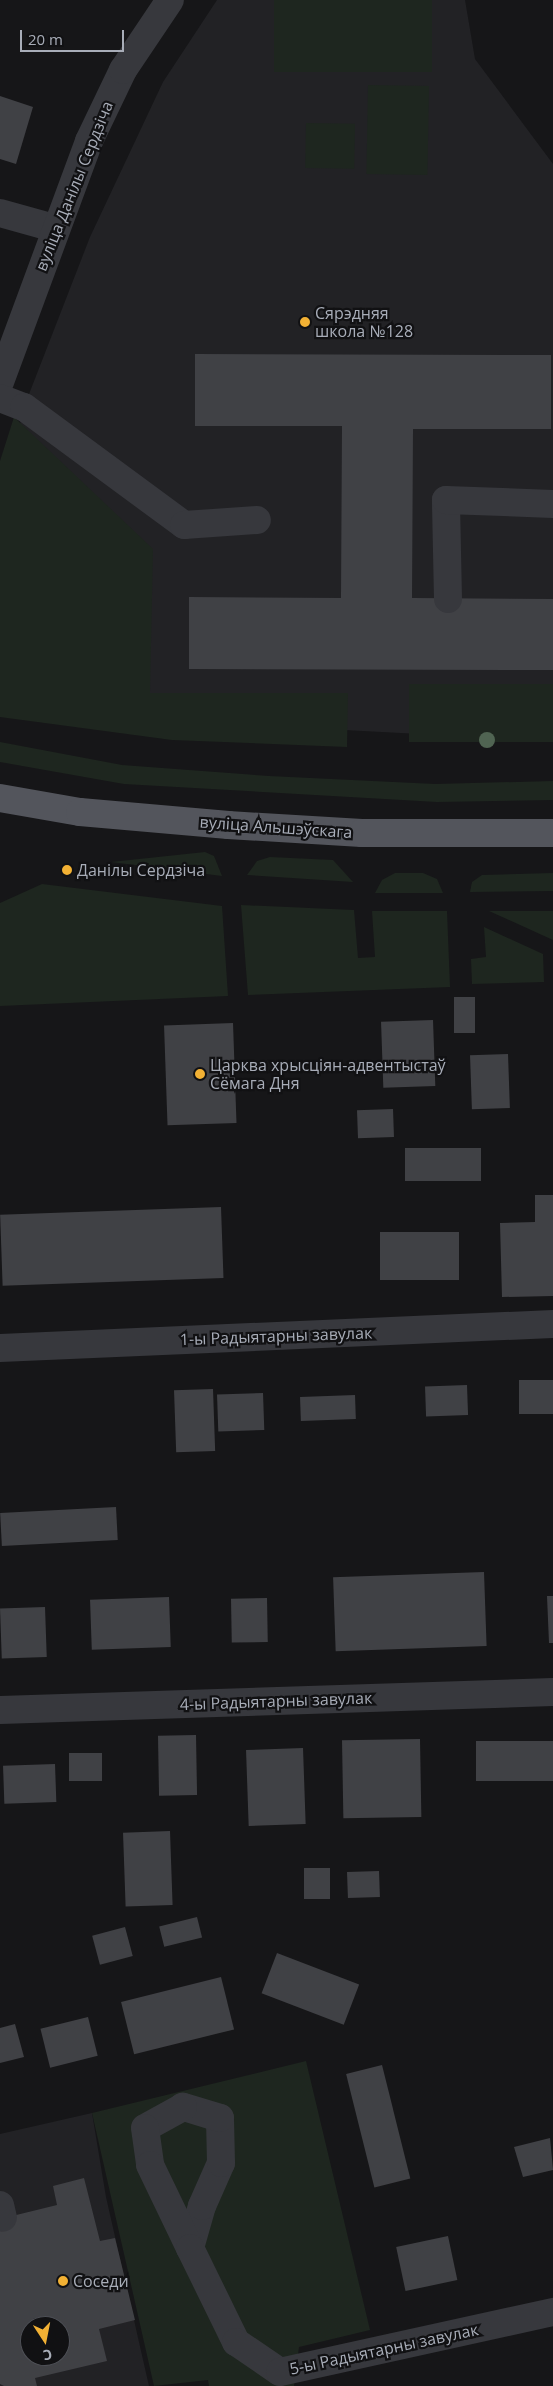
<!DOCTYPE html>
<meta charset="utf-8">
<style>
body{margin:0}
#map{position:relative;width:553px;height:2386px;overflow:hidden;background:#161618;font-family:"Open Sans",sans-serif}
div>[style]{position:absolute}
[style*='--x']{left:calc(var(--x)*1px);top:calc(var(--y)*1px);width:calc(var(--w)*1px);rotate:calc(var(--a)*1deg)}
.built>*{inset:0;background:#222225}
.green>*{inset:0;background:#1e261f;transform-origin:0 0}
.building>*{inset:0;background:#404145;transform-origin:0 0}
.minor>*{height:28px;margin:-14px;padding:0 14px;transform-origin:14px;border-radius:14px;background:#37383d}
.major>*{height:28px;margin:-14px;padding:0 14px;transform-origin:14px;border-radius:14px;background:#53555c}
.trees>*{width:16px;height:16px;margin:-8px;border-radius:50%;background:#506452}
.dots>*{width:14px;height:14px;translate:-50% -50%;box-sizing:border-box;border:2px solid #111113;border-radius:50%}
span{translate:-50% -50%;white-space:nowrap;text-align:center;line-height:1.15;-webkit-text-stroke:4.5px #111113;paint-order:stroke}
.street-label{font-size:16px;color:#a8adb8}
.poi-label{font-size:16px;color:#a8adb8}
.left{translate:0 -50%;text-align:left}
.north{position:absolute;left:20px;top:2316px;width:50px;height:50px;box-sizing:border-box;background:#111113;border:1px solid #4d4f55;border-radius:50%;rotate:169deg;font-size:14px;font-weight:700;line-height:20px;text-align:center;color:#a8adb8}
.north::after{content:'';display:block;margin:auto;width:18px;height:22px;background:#f2b134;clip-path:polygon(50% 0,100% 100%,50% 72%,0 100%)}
.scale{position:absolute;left:20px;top:30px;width:104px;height:22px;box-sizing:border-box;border:2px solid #a8adb8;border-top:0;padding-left:6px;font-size:15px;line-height:18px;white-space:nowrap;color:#a8adb8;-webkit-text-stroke:4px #111113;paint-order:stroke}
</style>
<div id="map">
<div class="built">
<div style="clip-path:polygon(217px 0,465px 0,475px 59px,553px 164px,553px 741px,0 712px,9px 470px,24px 407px,90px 237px,163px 82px)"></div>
<div style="clip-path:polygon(evenodd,92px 2113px,106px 2197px,149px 2386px,0 2386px,0 2134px,92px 2113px,30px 2326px,60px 2326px,60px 2356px,30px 2356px,30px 2326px)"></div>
</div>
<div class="green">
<div style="left:274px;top:0;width:158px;height:72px"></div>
<div style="left:368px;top:85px;width:61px;height:89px;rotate:1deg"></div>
<div style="left:306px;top:123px;width:49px;height:45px;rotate:1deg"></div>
<div style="clip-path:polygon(14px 417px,153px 549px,150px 693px,348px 693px,347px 747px,172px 740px,0 717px,0 461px)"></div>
<div style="left:553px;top:684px;width:58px;height:144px;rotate:90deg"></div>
<div style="clip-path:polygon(0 742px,122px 765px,269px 776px,435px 784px,553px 781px,553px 800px,437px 802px,124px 784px,0 762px)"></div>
<div style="clip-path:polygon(205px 852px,214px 856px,222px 876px,111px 862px)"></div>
<div style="clip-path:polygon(270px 857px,333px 860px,353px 882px,247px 875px,257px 861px)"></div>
<div style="clip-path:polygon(395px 873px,423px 873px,437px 879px,443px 893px,375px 893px,382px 880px)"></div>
<div style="clip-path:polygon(553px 873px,553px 891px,470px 892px,472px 882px,482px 875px)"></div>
<div style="clip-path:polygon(42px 884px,222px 906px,228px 996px,0 1006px,0 903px)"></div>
<div style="clip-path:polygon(241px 905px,354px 910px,358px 958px,375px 957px,372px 911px,447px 911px,450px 987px,248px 995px)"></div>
<div style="clip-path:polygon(489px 911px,553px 911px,553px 940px)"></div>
<div style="clip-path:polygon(484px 927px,543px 954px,544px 982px,472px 984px,471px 959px,486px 957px)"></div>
<div style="clip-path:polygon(306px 2061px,370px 2330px,299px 2347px,294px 2386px,209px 2386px,208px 2380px,154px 2386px,92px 2113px)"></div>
</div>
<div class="building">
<div style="clip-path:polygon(0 96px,33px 107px,16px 164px,0 159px)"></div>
<div style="clip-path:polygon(195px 354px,551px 355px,551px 429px,413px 429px,412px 598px,553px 599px,553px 670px,189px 669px,189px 597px,341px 598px,342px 426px,195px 426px)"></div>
<div style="left:454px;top:997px;width:21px;height:36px"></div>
<div style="left:433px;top:1020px;width:66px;height:52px;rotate:88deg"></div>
<div style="left:233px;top:1023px;width:100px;height:69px;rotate:88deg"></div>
<div style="left:508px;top:1054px;width:54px;height:38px;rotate:88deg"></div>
<div style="left:393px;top:1109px;width:28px;height:36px;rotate:88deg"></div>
<div style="left:481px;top:1148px;width:33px;height:76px;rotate:90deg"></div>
<div style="clip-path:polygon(535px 1195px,553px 1195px,553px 1296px,502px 1297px,500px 1223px,535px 1222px)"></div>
<div style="left:221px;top:1207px;width:71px;height:221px;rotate:88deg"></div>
<div style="left:380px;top:1232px;width:79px;height:48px"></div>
<div style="left:553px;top:1380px;width:34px;height:34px;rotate:90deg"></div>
<div style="left:467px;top:1385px;width:30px;height:42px;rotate:88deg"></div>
<div style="left:213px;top:1389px;width:62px;height:39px;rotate:88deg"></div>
<div style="left:263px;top:1393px;width:37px;height:46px;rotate:88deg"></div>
<div style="left:355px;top:1395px;width:24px;height:55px;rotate:88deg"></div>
<div style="left:116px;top:1507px;width:33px;height:116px;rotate:87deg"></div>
<div style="left:484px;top:1572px;width:74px;height:151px;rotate:88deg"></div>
<div style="clip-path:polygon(547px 1596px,553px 1596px,553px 1643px,549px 1643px)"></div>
<div style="left:169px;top:1597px;width:50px;height:79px;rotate:88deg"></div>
<div style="left:267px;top:1598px;width:44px;height:36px;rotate:89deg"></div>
<div style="left:45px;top:1607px;width:50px;height:45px;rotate:88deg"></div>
<div style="left:196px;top:1735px;width:60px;height:38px;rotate:89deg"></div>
<div style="left:420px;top:1739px;width:78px;height:78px;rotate:89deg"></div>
<div style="left:553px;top:1741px;width:40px;height:77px;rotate:90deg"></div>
<div style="left:303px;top:1748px;width:76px;height:57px;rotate:88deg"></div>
<div style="left:69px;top:1753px;width:33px;height:28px"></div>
<div style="left:55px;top:1764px;width:38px;height:52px;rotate:88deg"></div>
<div style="left:170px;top:1831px;width:74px;height:47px;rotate:88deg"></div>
<div style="left:304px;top:1868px;width:26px;height:31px"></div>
<div style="left:379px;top:1871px;width:26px;height:32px;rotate:88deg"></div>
<div style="left:197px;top:1917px;width:21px;height:39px;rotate:76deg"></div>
<div style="left:125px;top:1927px;width:30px;height:34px;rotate:75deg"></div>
<div style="left:277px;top:1953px;width:88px;height:43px;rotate:21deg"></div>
<div style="left:221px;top:1977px;width:54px;height:103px;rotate:76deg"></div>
<div style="left:88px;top:2017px;width:40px;height:49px;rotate:76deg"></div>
<div style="clip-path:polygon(15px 2024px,24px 2057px,0 2063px,0 2028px)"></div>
<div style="left:382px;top:2065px;width:117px;height:37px;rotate:76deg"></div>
<div style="clip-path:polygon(550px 2138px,553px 2170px,523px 2177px,514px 2147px)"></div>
<div style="clip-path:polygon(evenodd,84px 2178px,100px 2241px,115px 2238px,135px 2320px,99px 2329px,107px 2361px,35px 2378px,37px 2386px,4px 2386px,0 2384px,0 2219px,57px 2205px,53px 2186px,84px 2178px,30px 2326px,60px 2326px,60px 2356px,30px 2356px,30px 2326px)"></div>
<div style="left:448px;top:2236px;width:45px;height:53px;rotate:78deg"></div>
</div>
<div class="minor">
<div style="--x:0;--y:213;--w:56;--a:15.5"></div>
<div style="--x:0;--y:382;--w:257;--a:-69.7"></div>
<div style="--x:89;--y:141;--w:79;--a:-64.4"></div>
<div style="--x:123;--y:70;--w:84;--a:-56.1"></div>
<div style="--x:0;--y:398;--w:26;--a:21"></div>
<div style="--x:24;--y:407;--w:199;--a:36.4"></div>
<div style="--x:184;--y:525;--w:73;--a:-3.9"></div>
<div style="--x:448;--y:599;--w:99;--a:-91.2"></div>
<div style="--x:446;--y:500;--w:107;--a:2.1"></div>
<div style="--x:0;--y:1348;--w:554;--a:-2.49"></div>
<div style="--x:0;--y:1710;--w:553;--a:-1.86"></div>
<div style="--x:0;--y:2205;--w:13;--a:77"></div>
<div style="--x:190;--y:2248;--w:44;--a:-74.1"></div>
<div style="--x:202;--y:2206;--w:47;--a:-66.2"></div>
<div style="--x:221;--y:2163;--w:45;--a:-91.3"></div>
<div style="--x:220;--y:2118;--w:39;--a:-163"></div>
<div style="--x:183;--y:2107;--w:43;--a:151.1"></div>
<div style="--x:145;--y:2128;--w:37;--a:82"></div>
<div style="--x:150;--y:2165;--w:92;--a:64.3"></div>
<div style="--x:190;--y:2248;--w:105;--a:63.9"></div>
<div style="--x:236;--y:2342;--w:53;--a:34.3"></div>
<div style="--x:280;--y:2372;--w:280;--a:-12.4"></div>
</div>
<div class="major">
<div style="--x:0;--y:798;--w:81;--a:9.9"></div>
<div style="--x:80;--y:812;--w:149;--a:5"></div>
<div style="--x:228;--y:825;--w:134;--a:3.4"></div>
<div style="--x:362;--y:833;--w:191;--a:0"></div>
</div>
<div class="trees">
<div style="left:487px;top:740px"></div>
</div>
<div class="dots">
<div style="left:305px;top:322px;background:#f2b134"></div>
<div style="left:67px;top:870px;background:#f2b134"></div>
<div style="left:200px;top:1074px;background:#f2b134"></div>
<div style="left:63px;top:2281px;background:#f2b134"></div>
</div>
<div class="street-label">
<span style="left:74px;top:186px;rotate:-68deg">вуліца Данілы Сердзіча</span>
<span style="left:276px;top:827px;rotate:4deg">вуліца Альшэўскага</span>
<span style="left:276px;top:1336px;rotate:-2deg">1-ы Радыятарны завулак</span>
<span style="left:276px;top:1701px;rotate:-2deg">4-ы Радыятарны завулак</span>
<span style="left:384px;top:2349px;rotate:-12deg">5-ы Радыятарны завулак</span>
</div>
<div class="poi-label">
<span class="left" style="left:315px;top:322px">Сярэдняя<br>школа №128</span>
<span class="left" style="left:77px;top:870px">Данілы Сердзіча</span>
<span class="left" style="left:210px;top:1074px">Царква хрысціян-адвентыстаў<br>Сёмага Дня</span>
<span class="left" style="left:73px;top:2281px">Соседи</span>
</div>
<div class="north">С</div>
<div class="scale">20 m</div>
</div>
